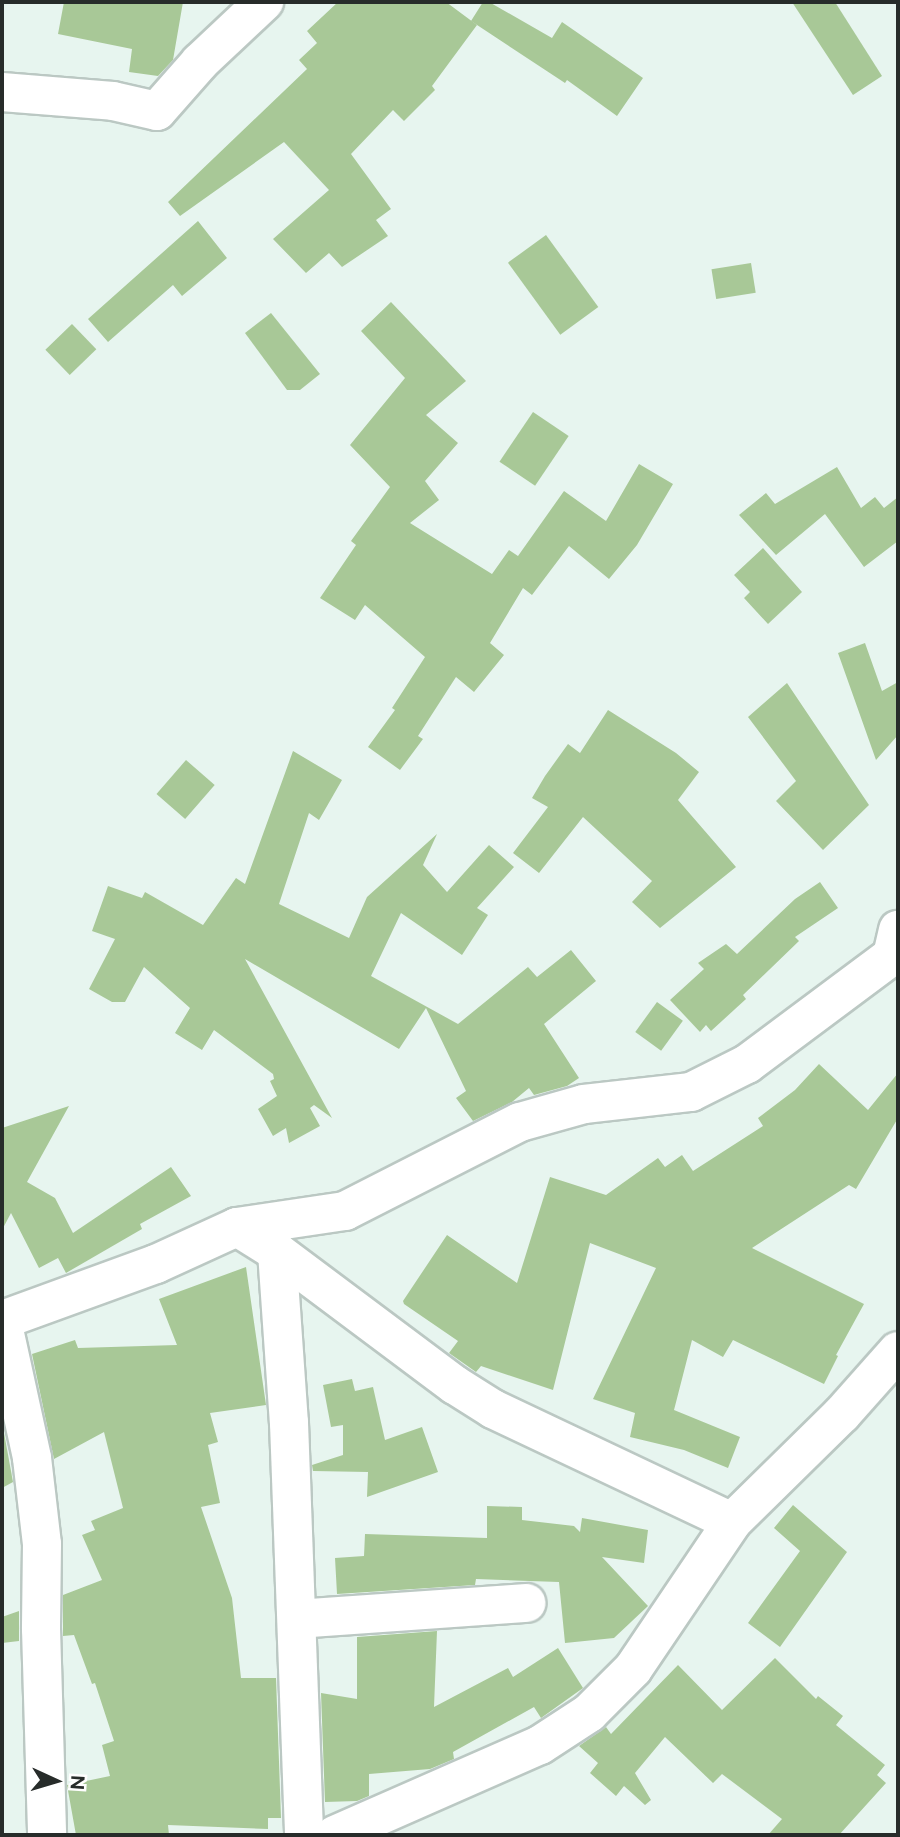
<!DOCTYPE html>
<style>
body{margin:0}
#map{position:relative;width:900px;height:1837px;overflow:hidden;background:#e7f5ef;font-family:Figtree,sans-serif}
div>[style]{position:absolute}
[style*='--x']{left:calc(var(--x)*1px);top:calc(var(--y)*1px);width:calc(var(--w)*1px);rotate:calc(var(--a)*1deg)}
.building>*{inset:0;background:#a8c897;transform-origin:0 0}
.roads{filter:drop-shadow(2px 0 #bbc8c3) drop-shadow(-2px 0 #bbc8c3) drop-shadow(0 2px #bbc8c3) drop-shadow(0 -2px #bbc8c3)}
.minor>*{height:38px;margin:-19px;padding:0 19px;transform-origin:19px;border-radius:19px;background:#fff}
span{translate:-50% -50%;white-space:nowrap;text-align:center;line-height:1.15;-webkit-text-stroke:5px #fefefe;paint-order:stroke}
.frame{position:absolute;inset:0;border:4px solid #272c2a;pointer-events:none}
.north{position:absolute;left:21px;top:1746px;width:70px;height:70px;-webkit-text-stroke:5px #fefefe;paint-order:stroke;rotate:94deg;font-size:19px;font-weight:700;line-height:28px;text-align:center;color:#272c2a}
.north::after{content:'';display:block;margin:auto;width:24px;height:32px;background:#272c2a;clip-path:polygon(50% 0,100% 100%,50% 72%,0 100%)}
</style>
<div id="map">
<div class="building">
<div style="clip-path:polygon(64px 2px,183px 2px,173px 60px,158px 76px,129px 72px,132px 49px,58px 34px)"></div>
<div style="clip-path:polygon(338px 2px,446px 2px,477px 25px,432px 86px,435px 90px,404px 121px,393px 110px,351px 154px,391px 209px,376px 220px,388px 236px,342px 267px,329px 253px,306px 273px,273px 239px,329px 190px,284px 142px,180px 216px,168px 202px,307px 69px,299px 60px,317px 43px,307px 31px)"></div>
<div style="clip-path:polygon(483px 2px,489px 2px,552px 38px,562px 22px,643px 78px,617px 116px,567px 80px,565px 83px,471px 21px)"></div>
<div style="clip-path:polygon(792px 2px,835px 2px,882px 76px,853px 95px)"></div>
<div style="clip-path:polygon(198px 221px,227px 258px,182px 296px,173px 285px,108px 342px,88px 319px)"></div>
<div style="left:546px;top:235px;width:89px;height:47px;rotate:54deg"></div>
<div style="left:751px;top:263px;width:30px;height:40px;rotate:81deg"></div>
<div style="clip-path:polygon(391px 302px,466px 381px,426px 415px,458px 443px,425px 481px,439px 500px,410px 523px,492px 574px,509px 550px,518px 556px,564px 491px,606px 521px,639px 464px,673px 484px,637px 545px,609px 579px,569px 546px,532px 595px,523px 588px,490px 643px,504px 655px,474px 692px,456px 677px,418px 736px,423px 739px,400px 770px,368px 747px,395px 710px,392px 708px,425px 657px,365px 605px,355px 620px,320px 598px,356px 545px,351px 541px,390px 487px,350px 445px,405px 378px,361px 331px)"></div>
<div style="clip-path:polygon(271px 313px,320px 374px,300px 390px,287px 390px,245px 333px)"></div>
<div style="left:72px;top:324px;width:35px;height:37px;rotate:46deg"></div>
<div style="left:533px;top:412px;width:43px;height:60px;rotate:34deg"></div>
<div style="clip-path:polygon(837px 467px,861px 508px,875px 497px,884px 508px,898px 497px,898px 541px,864px 567px,825px 514px,776px 555px,739px 515px,766px 493px,775px 504px)"></div>
<div style="clip-path:polygon(763px 548px,802px 592px,768px 624px,744px 598px,750px 592px,734px 575px)"></div>
<div style="clip-path:polygon(865px 643px,882px 691px,898px 682px,898px 735px,876px 760px,838px 653px)"></div>
<div style="clip-path:polygon(787px 683px,869px 805px,823px 850px,776px 801px,796px 781px,748px 717px)"></div>
<div style="clip-path:polygon(608px 710px,676px 753px,699px 772px,678px 800px,736px 867px,660px 928px,632px 902px,652px 881px,583px 817px,539px 873px,513px 853px,548px 807px,532px 798px,545px 776px,568px 744px,580px 753px)"></div>
<div style="clip-path:polygon(293px 751px,342px 780px,319px 820px,309px 813px,279px 904px,349px 938px,367px 897px,437px 834px,423px 865px,447px 892px,489px 845px,514px 867px,477px 908px,488px 915px,462px 955px,401px 913px,371px 976px,458px 1024px,528px 967px,537px 977px,571px 950px,596px 981px,544px 1024px,579px 1078px,567px 1086px,534px 1095px,529px 1088px,512px 1102px,473px 1121px,456px 1098px,466px 1091px,426px 1008px,399px 1049px,245px 959px,332px 1118px,314px 1105px,310px 1108px,320px 1126px,289px 1143px,286px 1128px,273px 1136px,258px 1109px,277px 1096px,270px 1081px,274px 1079px,273px 1074px,214px 1030px,202px 1050px,175px 1033px,190px 1008px,144px 967px,125px 1002px,112px 1002px,89px 989px,115px 939px,92px 931px,108px 886px,142px 898px,145px 892px,203px 925px,236px 878px,245px 884px)"></div>
<div style="left:186px;top:760px;width:38px;height:45px;rotate:41deg"></div>
<div style="clip-path:polygon(820px 882px,838px 908px,795px 937px,799px 941px,743px 995px,746px 999px,711px 1031px,706px 1025px,700px 1032px,670px 1000px,704px 969px,698px 963px,726px 944px,737px 954px,795px 899px)"></div>
<div style="left:657px;top:1002px;width:32px;height:37px;rotate:36deg"></div>
<div style="clip-path:polygon(819px 1064px,868px 1110px,898px 1073px,898px 1118px,856px 1189px,849px 1185px,752px 1248px,864px 1304px,836px 1355px,838px 1356px,824px 1384px,733px 1340px,723px 1357px,692px 1340px,674px 1410px,740px 1437px,728px 1468px,684px 1450px,630px 1437px,635px 1413px,593px 1399px,656px 1268px,590px 1243px,553px 1390px,481px 1366px,476px 1372px,449px 1353px,458px 1341px,404px 1304px,403px 1301px,447px 1235px,517px 1283px,550px 1177px,606px 1195px,658px 1158px,665px 1167px,682px 1155px,693px 1171px,763px 1126px,758px 1118px,795px 1090px)"></div>
<div style="clip-path:polygon(69px 1106px,27px 1182px,55px 1198px,73px 1233px,171px 1167px,191px 1196px,140px 1224px,142px 1229px,66px 1273px,58px 1258px,39px 1268px,11px 1213px,2px 1230px,2px 1128px)"></div>
<div style="clip-path:polygon(246px 1267px,266px 1405px,210px 1413px,218px 1442px,208px 1445px,220px 1503px,201px 1507px,232px 1598px,241px 1678px,276px 1678px,281px 1818px,268px 1818px,268px 1829px,168px 1825px,169px 1835px,76px 1835px,67px 1785px,110px 1776px,102px 1745px,114px 1741px,95px 1683px,92px 1684px,74px 1635px,63px 1636px,63px 1595px,102px 1580px,82px 1535px,95px 1530px,91px 1521px,123px 1508px,104px 1432px,54px 1459px,32px 1354px,75px 1340px,78px 1348px,177px 1345px,159px 1299px)"></div>
<div style="clip-path:polygon(352px 1379px,355px 1391px,373px 1387px,385px 1440px,422px 1427px,438px 1472px,367px 1497px,368px 1472px,313px 1471px,312px 1465px,343px 1455px,343px 1425px,331px 1427px,323px 1385px)"></div>
<div style="clip-path:polygon(2px 1422px,13px 1482px,2px 1488px)"></div>
<div style="clip-path:polygon(793px 1505px,847px 1552px,780px 1647px,748px 1623px,800px 1551px,774px 1528px)"></div>
<div style="clip-path:polygon(487px 1506px,522px 1507px,522px 1520px,574px 1526px,580px 1532px,582px 1518px,648px 1530px,644px 1563px,602px 1557px,648px 1606px,614px 1638px,565px 1643px,559px 1582px,476px 1579px,475px 1585px,337px 1594px,335px 1558px,364px 1556px,365px 1534px,487px 1538px)"></div>
<div style="clip-path:polygon(19px 1611px,19px 1641px,2px 1643px,2px 1617px)"></div>
<div style="clip-path:polygon(437px 1631px,434px 1707px,508px 1668px,513px 1677px,558px 1648px,583px 1688px,541px 1718px,534px 1707px,453px 1752px,454px 1759px,430px 1769px,369px 1774px,369px 1796px,357px 1801px,325px 1802px,321px 1693px,357px 1699px,357px 1637px)"></div>
<div style="clip-path:polygon(775px 1658px,816px 1699px,818px 1696px,843px 1716px,836px 1725px,885px 1765px,877px 1775px,886px 1783px,839px 1835px,768px 1835px,782px 1819px,722px 1774px,713px 1783px,665px 1737px,635px 1773px,651px 1800px,645px 1805px,624px 1786px,616px 1796px,590px 1773px,598px 1763px,579px 1746px,606px 1727px,611px 1734px,678px 1665px,722px 1710px)"></div>
</div>
<div class="roads">
<div class="minor">
<div style="--x:2;--y:92;--w:111;--a:4.6"></div>
<div style="--x:113;--y:101;--w:45;--a:12.8"></div>
<div style="--x:157;--y:111;--w:65;--a:-48.7"></div>
<div style="--x:200;--y:62;--w:88;--a:-43.2"></div>
<div style="--x:237;--y:1227;--w:47;--a:32"></div>
<div style="--x:277;--y:1252;--w:222;--a:36.8"></div>
<div style="--x:455;--y:1385;--w:45;--a:32.3"></div>
<div style="--x:493;--y:1409;--w:264;--a:25.3"></div>
<div style="--x:732;--y:1522;--w:154;--a:-44.5"></div>
<div style="--x:842;--y:1414;--w:84;--a:-48.4"></div>
<div style="--x:277;--y:1252;--w:171;--a:86"></div>
<div style="--x:289;--y:1423;--w:412;--a:87.9"></div>
<div style="--x:2;--y:1320;--w:164;--a:-20"></div>
<div style="--x:156;--y:1264;--w:89;--a:-24.6"></div>
<div style="--x:237;--y:1227;--w:109;--a:-8.4"></div>
<div style="--x:345;--y:1211;--w:196;--a:-27"></div>
<div style="--x:520;--y:1122;--w:66;--a:-15.7"></div>
<div style="--x:584;--y:1104;--w:108;--a:-6.4"></div>
<div style="--x:691;--y:1092;--w:63;--a:-26.6"></div>
<div style="--x:747;--y:1064;--w:181;--a:-36.7"></div>
<div style="--x:892;--y:956;--w:27;--a:-77"></div>
<div style="--x:2;--y:1320;--w:141;--a:77.7"></div>
<div style="--x:32;--y:1458;--w:87;--a:83.4"></div>
<div style="--x:42;--y:1544;--w:85;--a:90.7"></div>
<div style="--x:41;--y:1629;--w:206;--a:88.3"></div>
<div style="--x:297;--y:1619;--w:230;--a:-4"></div>
<div style="--x:335;--y:1835;--w:224;--a:-23.7"></div>
<div style="--x:540;--y:1745;--w:59;--a:-33.1"></div>
<div style="--x:589;--y:1713;--w:62;--a:-45"></div>
<div style="--x:633;--y:1669;--w:177;--a:-56"></div>
</div>
</div>
<div class="frame"></div>
<div class="north">N</div>
</div>
